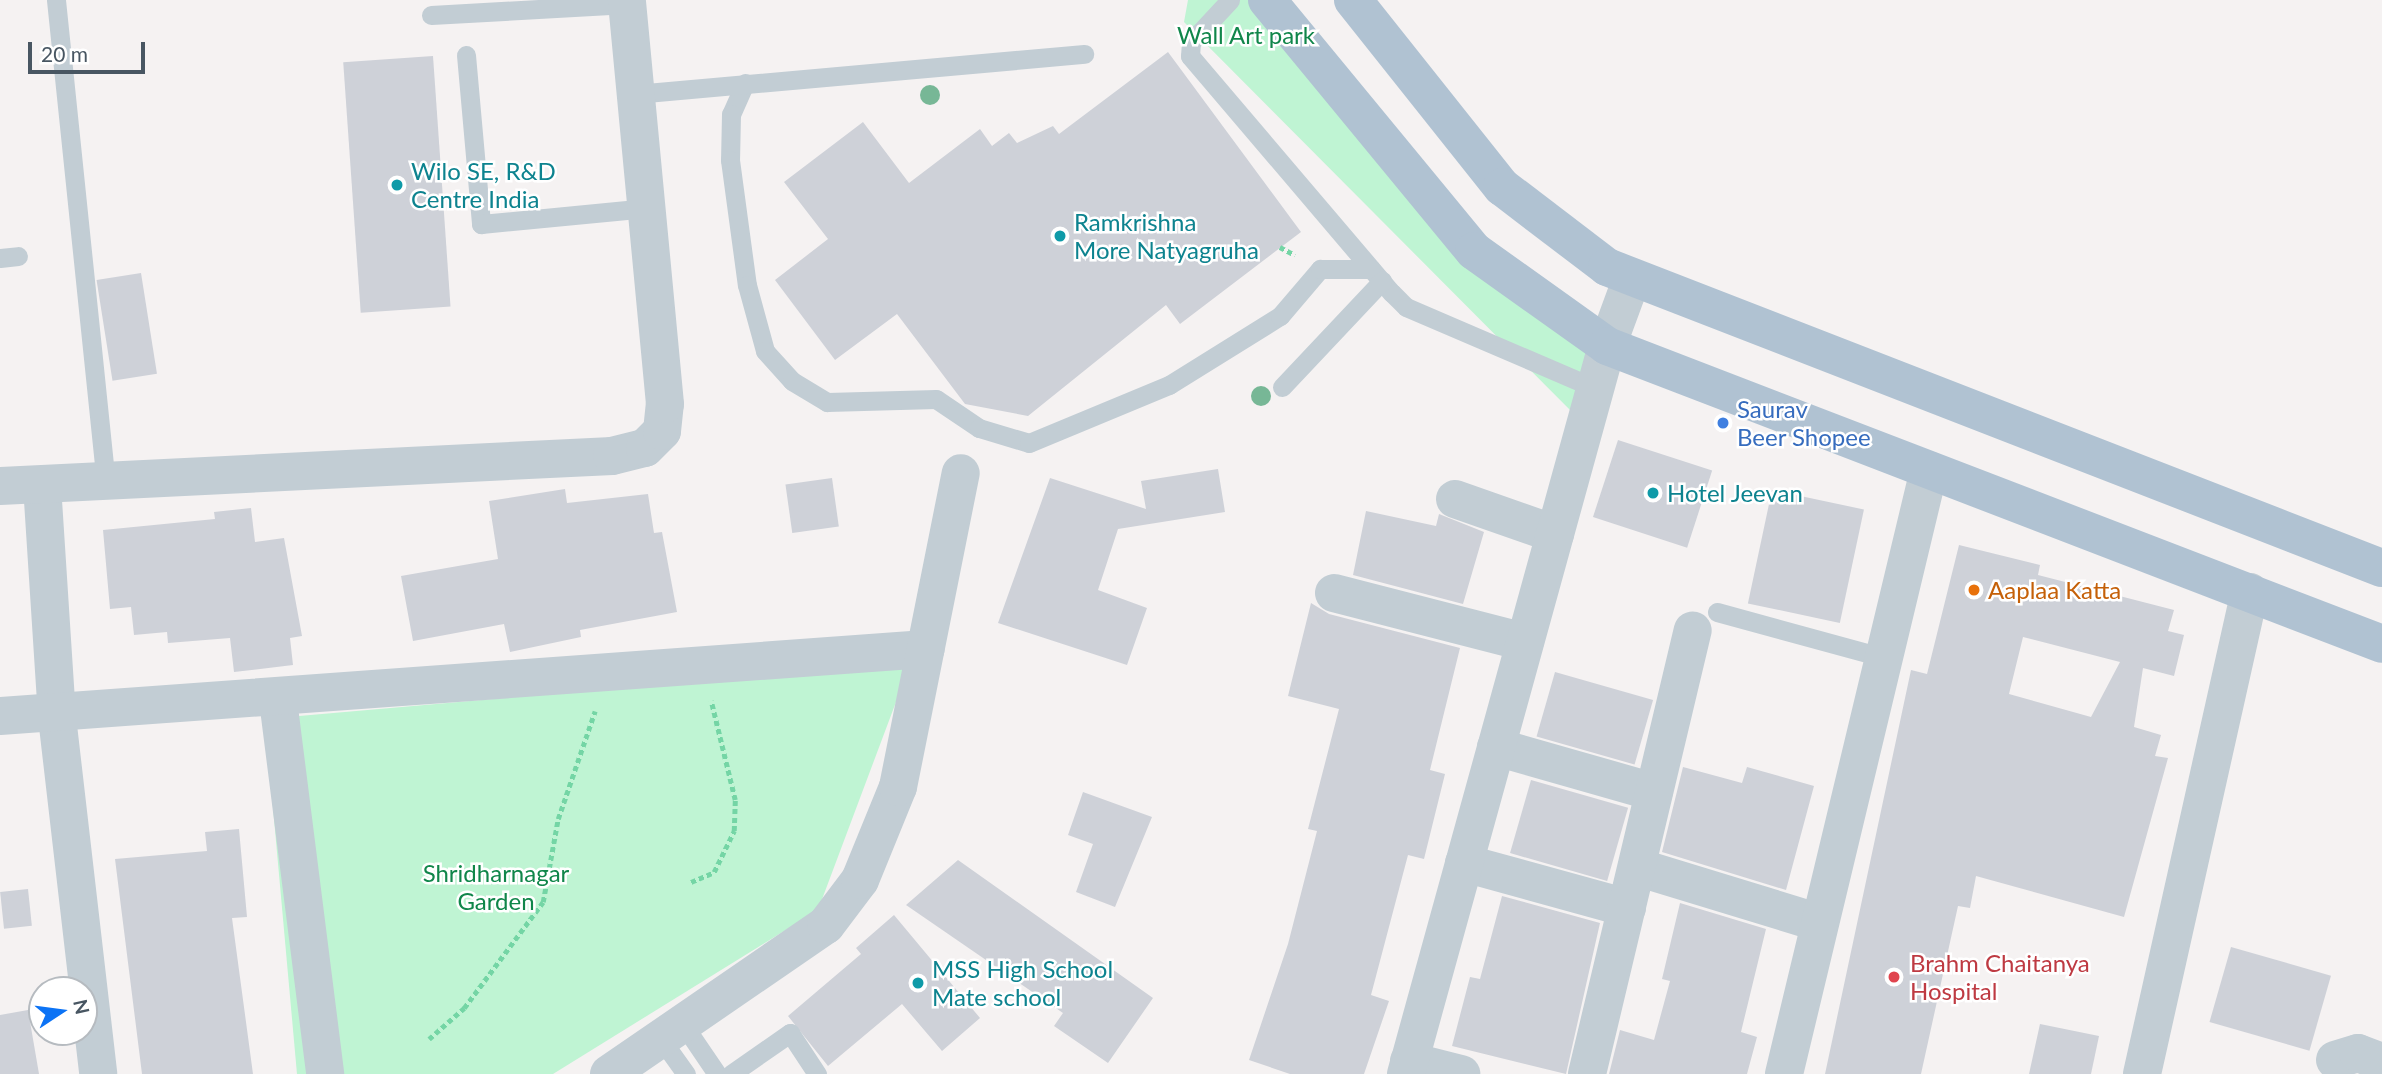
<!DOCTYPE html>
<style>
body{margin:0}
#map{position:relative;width:2382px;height:1074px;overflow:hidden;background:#f5f2f2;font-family:Lato,sans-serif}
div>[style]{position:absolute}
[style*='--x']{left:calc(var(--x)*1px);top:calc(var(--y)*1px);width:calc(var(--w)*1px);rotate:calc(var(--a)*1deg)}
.green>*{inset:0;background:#bff4d3}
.building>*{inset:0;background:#ced1d8;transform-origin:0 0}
.path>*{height:4.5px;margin-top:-2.25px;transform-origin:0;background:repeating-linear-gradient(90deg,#74d5a5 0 5px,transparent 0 8.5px)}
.service>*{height:19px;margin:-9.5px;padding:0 9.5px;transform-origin:9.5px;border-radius:9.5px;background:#c2cdd4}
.minor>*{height:38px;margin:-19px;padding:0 19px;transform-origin:19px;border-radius:19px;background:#c2cdd4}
.tertiary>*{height:38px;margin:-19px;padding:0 19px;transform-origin:19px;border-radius:19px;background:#c2cdd4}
.primary>*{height:38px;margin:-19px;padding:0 19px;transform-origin:19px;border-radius:19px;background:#b0c2d2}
.trees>*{width:20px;height:20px;margin:-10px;border-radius:50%;background:#77b796}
.dots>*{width:19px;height:19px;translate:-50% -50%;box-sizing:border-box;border:4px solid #fff;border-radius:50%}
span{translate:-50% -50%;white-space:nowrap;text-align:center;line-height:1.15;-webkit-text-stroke:5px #fff;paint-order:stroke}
.park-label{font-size:24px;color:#10864a}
.culture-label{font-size:24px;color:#0d838f}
.left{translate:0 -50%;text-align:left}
.shop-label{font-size:24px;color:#366cbe}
.food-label{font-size:24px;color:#c56008}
.health-label{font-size:24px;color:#be3a42}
.north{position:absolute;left:28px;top:976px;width:70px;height:70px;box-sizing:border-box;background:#fff;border:2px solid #b6bbc0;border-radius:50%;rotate:77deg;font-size:19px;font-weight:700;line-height:28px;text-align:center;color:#485662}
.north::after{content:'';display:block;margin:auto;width:24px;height:32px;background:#0c73f5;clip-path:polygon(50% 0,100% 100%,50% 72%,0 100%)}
.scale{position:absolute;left:28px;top:42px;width:117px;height:32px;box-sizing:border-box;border:4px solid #485662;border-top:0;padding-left:9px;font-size:21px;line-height:24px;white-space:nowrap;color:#485662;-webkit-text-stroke:5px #fff;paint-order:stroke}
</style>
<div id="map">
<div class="green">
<div style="clip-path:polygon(1188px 0,1263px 0,1467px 255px,1602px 344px,1575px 415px,1184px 22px)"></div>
<div style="clip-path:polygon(911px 662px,818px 910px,553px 1074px,297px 1074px,265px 719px)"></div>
</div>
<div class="building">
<div style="clip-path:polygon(1168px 52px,1301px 232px,1180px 324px,1166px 305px,1028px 416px,965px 404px,897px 314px,835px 360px,775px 280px,828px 239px,784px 182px,863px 122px,909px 183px,980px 129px,992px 146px,1009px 133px,1017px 143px,1053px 126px,1059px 134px)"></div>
<div style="left:433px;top:56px;width:251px;height:90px;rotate:86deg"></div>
<div style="left:141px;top:273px;width:102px;height:45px;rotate:81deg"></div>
<div style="left:1618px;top:440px;width:99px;height:81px;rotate:18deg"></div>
<div style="clip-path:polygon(1218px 469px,1225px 512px,1118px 529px,1098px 590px,1147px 608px,1127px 665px,998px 623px,1050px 478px,1146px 509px,1141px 481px)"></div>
<div style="left:832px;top:478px;width:49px;height:47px;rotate:82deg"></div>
<div style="clip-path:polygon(565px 489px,567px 503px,648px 494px,654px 533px,662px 532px,677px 612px,580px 630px,581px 637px,510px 652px,504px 624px,413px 641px,401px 576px,498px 559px,489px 501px)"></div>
<div style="left:1772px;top:490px;width:94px;height:116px;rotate:12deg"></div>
<div style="clip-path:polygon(251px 508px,255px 542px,284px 538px,302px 636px,290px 638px,293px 665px,234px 672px,230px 638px,168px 643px,167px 632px,134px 635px,131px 607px,110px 609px,103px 530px,215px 519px,214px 512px)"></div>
<div style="clip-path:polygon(1366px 511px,1436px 526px,1439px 514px,1484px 532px,1463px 604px,1353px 575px)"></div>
<div style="clip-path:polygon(evenodd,1959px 545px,2040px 565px,2038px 575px,2174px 610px,2168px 631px,2184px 635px,2174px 676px,2143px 668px,2134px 727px,2161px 735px,2155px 756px,2168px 758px,2124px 917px,1976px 876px,1970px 908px,1958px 906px,1921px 1074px,1825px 1074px,1911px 670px,1927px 674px,1959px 545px,2023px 637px,2120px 662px,2091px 717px,2009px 694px,2023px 637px)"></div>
<div style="clip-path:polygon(1311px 603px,1329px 614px,1460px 648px,1430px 770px,1445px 774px,1424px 859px,1408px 855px,1371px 995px,1389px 1001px,1364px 1074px,1290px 1074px,1249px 1060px,1288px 944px,1317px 831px,1308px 829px,1339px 709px,1288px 696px)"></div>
<div style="left:1555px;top:672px;width:102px;height:67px;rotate:16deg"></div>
<div style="clip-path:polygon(1683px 767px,1742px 783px,1747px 767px,1814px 786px,1786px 890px,1662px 852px)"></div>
<div style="left:1531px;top:780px;width:101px;height:76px;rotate:16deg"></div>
<div style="clip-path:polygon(1083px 792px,1152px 817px,1115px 907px,1076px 892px,1093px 844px,1068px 835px)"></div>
<div style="clip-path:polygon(239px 829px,247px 917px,232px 918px,253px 1074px,142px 1074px,115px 859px,207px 851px,205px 832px)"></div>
<div style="clip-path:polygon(958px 860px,1153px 998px,1108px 1063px,1054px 1026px,1063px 1013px,906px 905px)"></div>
<div style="left:28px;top:889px;width:37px;height:28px;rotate:84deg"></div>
<div style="clip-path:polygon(1502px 896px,1600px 923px,1566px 1074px,1452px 1046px,1470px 977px,1480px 979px)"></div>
<div style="clip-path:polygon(1680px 903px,1766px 929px,1741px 1032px,1757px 1037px,1747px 1074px,1609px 1074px,1620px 1030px,1654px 1040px,1670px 981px,1662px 979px)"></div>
<div style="clip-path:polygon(894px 915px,980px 1018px,942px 1051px,902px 1004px,828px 1066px,788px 1016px,861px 954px,856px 948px)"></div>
<div style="left:2231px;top:947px;width:104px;height:78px;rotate:16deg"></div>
<div style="clip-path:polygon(28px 1010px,39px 1074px,0 1074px,0 1015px)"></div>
<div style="clip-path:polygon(2040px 1024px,2099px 1036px,2091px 1074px,2029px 1074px)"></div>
</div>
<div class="path">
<div style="--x:1280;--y:247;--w:17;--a:28"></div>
<div style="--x:691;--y:882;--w:25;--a:-23"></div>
<div style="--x:714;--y:872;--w:46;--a:-64"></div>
<div style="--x:734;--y:831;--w:31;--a:-88"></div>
<div style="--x:735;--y:800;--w:102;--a:-103.6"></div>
<div style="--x:429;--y:1039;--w:47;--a:-41.5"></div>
<div style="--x:464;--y:1008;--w:132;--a:-53.3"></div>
<div style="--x:543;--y:902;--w:84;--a:-79.8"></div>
<div style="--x:558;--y:819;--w:114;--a:-71.1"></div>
</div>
<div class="service">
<div style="--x:56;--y:0;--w:485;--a:84.1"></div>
<div style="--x:1230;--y:0;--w:57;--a:132.9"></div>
<div style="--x:1191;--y:42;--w:14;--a:94"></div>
<div style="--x:1190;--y:56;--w:311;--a:49.6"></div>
<div style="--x:1392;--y:293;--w:20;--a:45"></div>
<div style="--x:1406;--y:307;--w:206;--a:23.2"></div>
<div style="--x:431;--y:15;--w:197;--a:-3.2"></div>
<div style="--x:466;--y:55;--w:170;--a:84.9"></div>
<div style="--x:481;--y:224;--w:167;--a:-5.5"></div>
<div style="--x:745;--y:83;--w:34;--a:114"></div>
<div style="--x:731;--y:114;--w:46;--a:91.2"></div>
<div style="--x:730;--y:160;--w:126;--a:82.3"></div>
<div style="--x:747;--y:285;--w:68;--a:74.7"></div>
<div style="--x:765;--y:351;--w:40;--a:48"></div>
<div style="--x:792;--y:381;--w:41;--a:31"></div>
<div style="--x:827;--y:402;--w:109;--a:-1.6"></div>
<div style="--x:936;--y:399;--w:52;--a:34"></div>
<div style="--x:979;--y:428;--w:52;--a:16.7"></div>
<div style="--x:1029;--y:443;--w:152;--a:-22.5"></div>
<div style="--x:1169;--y:385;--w:131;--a:-31.9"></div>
<div style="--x:1280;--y:316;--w:62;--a:-49.6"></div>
<div style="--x:1320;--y:269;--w:51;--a:0"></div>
<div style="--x:635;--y:94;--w:451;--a:-5.1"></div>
<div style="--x:0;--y:258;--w:18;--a:-6"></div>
<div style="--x:1282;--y:387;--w:146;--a:-46.7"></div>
<div style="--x:1717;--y:612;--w:174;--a:15.3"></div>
<div style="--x:683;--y:1024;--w:60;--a:55.8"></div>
<div style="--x:661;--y:1039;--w:43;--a:54.5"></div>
<div style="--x:731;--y:1074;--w:72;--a:-34.8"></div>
<div style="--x:790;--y:1033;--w:49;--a:56.6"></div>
</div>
<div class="minor">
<div style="--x:42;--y:485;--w:232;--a:86.3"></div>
<div style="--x:57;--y:717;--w:359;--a:83.4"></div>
<div style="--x:1455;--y:499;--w:106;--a:19.3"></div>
<div style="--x:1334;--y:593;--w:197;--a:14.4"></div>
<div style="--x:278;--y:700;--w:377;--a:82.8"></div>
<div style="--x:0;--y:716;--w:928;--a:-4.14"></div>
<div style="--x:1496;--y:747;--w:164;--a:15.9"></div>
<div style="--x:1464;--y:863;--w:169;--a:15.4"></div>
<div style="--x:1637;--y:867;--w:191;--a:17"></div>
<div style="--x:2335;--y:1060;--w:24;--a:-17"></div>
<div style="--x:2358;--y:1053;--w:26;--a:21"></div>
<div style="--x:1409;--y:1061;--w:54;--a:14"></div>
<div style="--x:609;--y:1074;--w:263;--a:-34.5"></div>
<div style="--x:826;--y:925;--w:56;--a:-52.9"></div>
<div style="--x:860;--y:880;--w:100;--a:-67.8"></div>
<div style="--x:898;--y:787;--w:320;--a:-78.7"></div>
<div style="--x:1406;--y:1074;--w:755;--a:-74.57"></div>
<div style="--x:1607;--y:346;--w:72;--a:-69.8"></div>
<div style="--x:1587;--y:1074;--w:456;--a:-76.6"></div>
<div style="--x:1784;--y:1074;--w:621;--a:-76.5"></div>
<div style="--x:2142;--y:1074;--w:494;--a:-77.4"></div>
</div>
<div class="tertiary">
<div style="--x:0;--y:486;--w:613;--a:-2.81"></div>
<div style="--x:612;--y:456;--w:34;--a:-14"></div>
<div style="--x:645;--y:448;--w:24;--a:-45"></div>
<div style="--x:662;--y:431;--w:27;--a:-84"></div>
<div style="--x:665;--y:404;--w:406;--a:-95.4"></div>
</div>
<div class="primary">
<div style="--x:1267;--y:0;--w:325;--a:50.5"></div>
<div style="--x:1474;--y:251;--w:163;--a:35.5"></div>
<div style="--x:1607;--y:346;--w:830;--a:21.03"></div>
<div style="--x:1353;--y:0;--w:239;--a:51.5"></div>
<div style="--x:1502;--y:187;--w:132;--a:37.3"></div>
<div style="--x:1607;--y:267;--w:831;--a:21.23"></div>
</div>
<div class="trees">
<div style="left:930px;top:95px"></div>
<div style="left:1261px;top:396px"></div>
</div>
<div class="dots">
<div style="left:397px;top:185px;background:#0f9aa8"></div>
<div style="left:1060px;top:236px;background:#0f9aa8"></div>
<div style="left:1723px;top:423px;background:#3f7fe0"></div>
<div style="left:1653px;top:493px;background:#0f9aa8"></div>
<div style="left:1974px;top:590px;background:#e8710a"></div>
<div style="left:1894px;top:977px;background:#e0444e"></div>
<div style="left:918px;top:983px;background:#0f9aa8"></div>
</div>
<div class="park-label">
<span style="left:1246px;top:35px">Wall Art park</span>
<span style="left:496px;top:887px">Shridharnagar<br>Garden</span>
</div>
<div class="culture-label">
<span class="left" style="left:411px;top:185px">Wilo SE, R&amp;D<br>Centre India</span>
<span class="left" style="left:1074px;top:236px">Ramkrishna<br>More Natyagruha</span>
<span class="left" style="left:1667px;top:493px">Hotel Jeevan</span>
<span class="left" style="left:932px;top:983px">MSS High School<br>Mate school</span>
</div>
<div class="shop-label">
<span class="left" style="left:1737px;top:423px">Saurav<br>Beer Shopee</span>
</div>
<div class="food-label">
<span class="left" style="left:1988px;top:590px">Aaplaa Katta</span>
</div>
<div class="health-label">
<span class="left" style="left:1910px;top:977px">Brahm Chaitanya<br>Hospital</span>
</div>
<div class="north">N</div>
<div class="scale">20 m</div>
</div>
